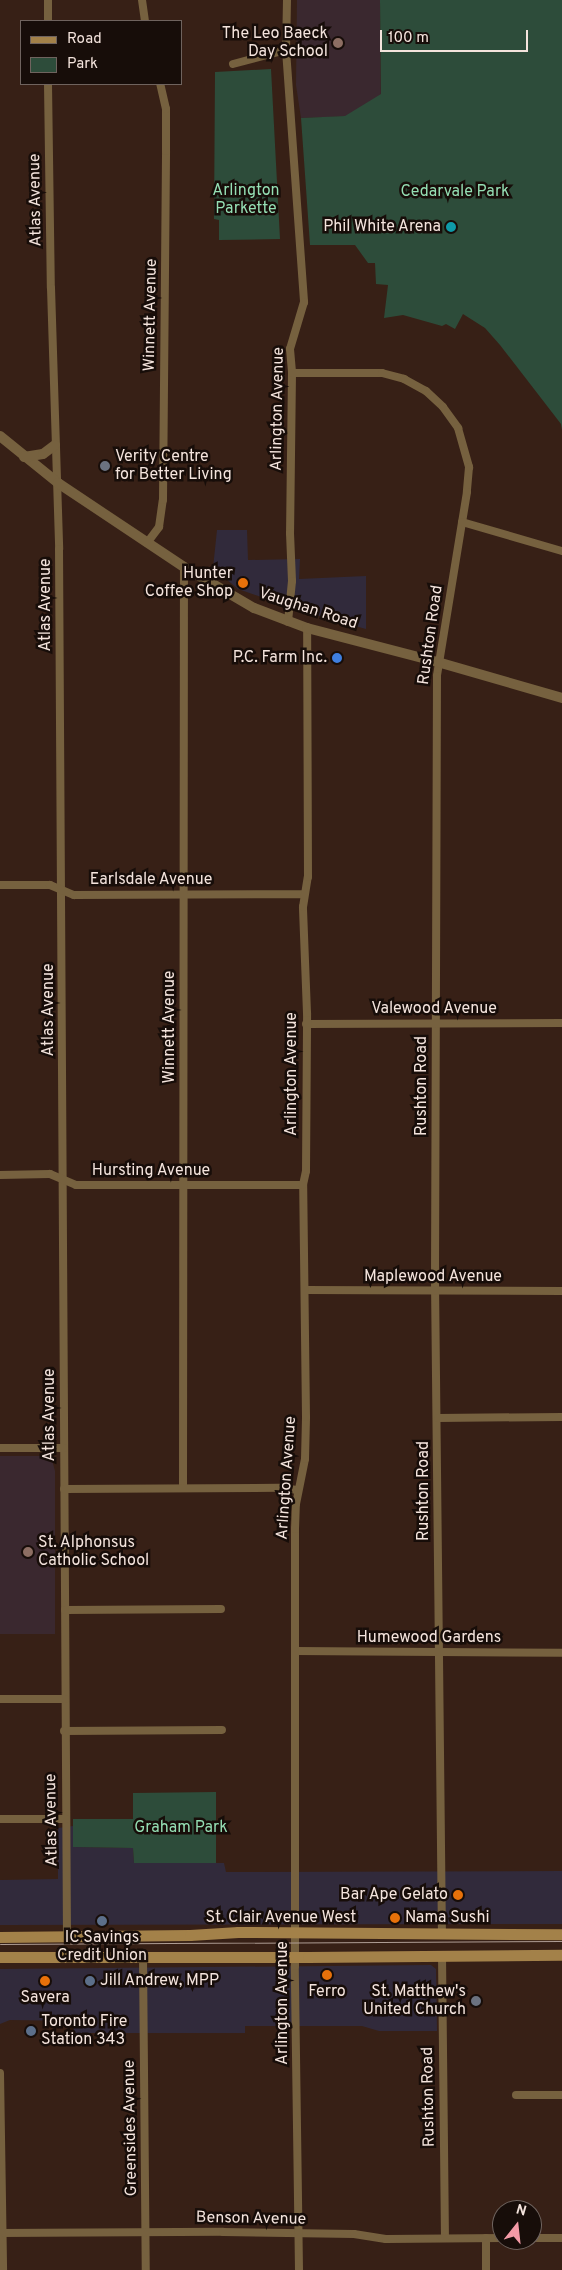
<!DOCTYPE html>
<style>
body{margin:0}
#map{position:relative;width:562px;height:2270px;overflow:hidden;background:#372016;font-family:Overpass,sans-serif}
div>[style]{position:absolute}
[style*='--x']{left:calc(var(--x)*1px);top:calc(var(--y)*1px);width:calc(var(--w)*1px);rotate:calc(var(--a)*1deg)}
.commercial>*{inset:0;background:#312a3b}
.education>*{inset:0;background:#3a282f}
.green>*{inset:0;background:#2d4c3a}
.minor>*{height:8px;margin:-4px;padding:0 4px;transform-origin:4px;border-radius:4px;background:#76613f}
.tertiary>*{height:10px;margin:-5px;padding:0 5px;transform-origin:5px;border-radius:5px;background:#76613f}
.secondary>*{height:11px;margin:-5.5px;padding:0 5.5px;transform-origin:5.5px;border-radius:5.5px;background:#a38149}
.tram>*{height:1px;margin:-0.5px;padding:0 0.5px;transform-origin:0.5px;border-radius:0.5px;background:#ae9c94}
.dots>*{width:14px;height:14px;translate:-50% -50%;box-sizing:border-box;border:2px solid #170d09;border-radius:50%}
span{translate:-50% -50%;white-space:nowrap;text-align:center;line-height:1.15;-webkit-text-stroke:5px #170d09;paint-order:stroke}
.poi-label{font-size:16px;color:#f4e4dd}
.right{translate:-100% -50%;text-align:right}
.left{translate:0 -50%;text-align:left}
.park-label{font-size:16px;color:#95dfb4}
.street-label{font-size:16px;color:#f4e4dd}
.legend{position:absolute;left:20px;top:20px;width:162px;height:65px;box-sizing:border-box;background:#170d09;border:1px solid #6f635e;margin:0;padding:6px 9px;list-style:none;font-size:15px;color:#f4e4dd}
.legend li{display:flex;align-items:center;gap:10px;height:25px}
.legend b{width:25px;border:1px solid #6f635e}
.north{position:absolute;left:492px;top:2200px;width:50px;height:50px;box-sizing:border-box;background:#170d09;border:1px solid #6f635e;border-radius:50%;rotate:16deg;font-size:14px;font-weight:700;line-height:20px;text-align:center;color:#f4e4dd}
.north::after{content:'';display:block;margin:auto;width:18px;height:22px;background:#f49aa6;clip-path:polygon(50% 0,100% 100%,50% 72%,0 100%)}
.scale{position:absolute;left:380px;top:30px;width:148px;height:22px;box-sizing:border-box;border:2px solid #f4e4dd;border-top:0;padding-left:6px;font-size:15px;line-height:18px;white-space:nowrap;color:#f4e4dd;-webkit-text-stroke:4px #170d09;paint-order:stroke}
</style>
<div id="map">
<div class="commercial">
<div style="clip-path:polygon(217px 530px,247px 530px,248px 560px,300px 559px,299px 579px,366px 576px,366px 629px,298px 610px,238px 589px,213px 568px)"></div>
<div style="clip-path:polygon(73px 1826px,74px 1847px,133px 1848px,134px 1863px,224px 1863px,226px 1872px,562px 1871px,562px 1924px,0 1925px,0 1880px,58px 1879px,58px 1828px)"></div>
<div style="clip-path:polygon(431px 1965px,436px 1969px,437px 2031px,379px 2031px,362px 2026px,245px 2026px,245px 2033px,74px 2033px,73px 2021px,10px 2020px,0 2024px,0 1969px)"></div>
</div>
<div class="education">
<div style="clip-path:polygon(297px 0,380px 0,381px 115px,301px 118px,296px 85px)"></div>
<div style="clip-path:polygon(0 1456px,48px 1456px,52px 1460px,55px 1471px,55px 1634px,0 1634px)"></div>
</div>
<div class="green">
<div style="clip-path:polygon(380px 0,562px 0,562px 430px,561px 424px,500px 345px,485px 328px,463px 314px,455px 329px,446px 324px,442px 326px,403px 315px,384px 318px,388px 285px,376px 284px,375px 263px,368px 263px,355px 245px,310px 245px,301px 118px,345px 116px,381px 94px)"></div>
<div style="clip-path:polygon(271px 69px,280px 239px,219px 240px,219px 220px,214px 219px,215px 72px)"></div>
<div style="clip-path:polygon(216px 1792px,216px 1863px,134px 1863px,133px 1848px,73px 1847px,73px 1819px,133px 1819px,133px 1793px)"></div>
</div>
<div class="minor">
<div style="--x:48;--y:0;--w:21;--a:90"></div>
<div style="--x:142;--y:0;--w:21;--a:82"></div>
<div style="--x:287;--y:0;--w:50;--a:91.1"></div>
<div style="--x:286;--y:50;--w:253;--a:85.9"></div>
<div style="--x:304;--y:302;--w:49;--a:106.6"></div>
<div style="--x:290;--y:349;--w:24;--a:85"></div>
<div style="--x:292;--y:373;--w:160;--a:90.7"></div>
<div style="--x:290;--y:533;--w:48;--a:87.6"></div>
<div style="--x:292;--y:581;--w:41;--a:95.6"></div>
<div style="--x:233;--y:64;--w:55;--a:-14.8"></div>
<div style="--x:48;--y:84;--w:204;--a:89.2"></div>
<div style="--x:51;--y:288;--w:261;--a:88.2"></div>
<div style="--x:59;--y:549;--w:1387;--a:89.67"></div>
<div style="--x:292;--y:373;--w:90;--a:0"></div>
<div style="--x:382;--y:373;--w:23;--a:15"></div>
<div style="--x:404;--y:379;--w:25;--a:29"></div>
<div style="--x:426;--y:391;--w:23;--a:43"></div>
<div style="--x:443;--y:407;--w:26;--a:54"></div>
<div style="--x:458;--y:428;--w:41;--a:74.2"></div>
<div style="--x:469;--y:467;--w:25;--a:95"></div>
<div style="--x:467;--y:492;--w:186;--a:99.3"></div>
<div style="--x:437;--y:676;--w:606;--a:90.19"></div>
<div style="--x:435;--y:1282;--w:653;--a:89.39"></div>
<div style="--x:462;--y:522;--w:104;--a:16.2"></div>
<div style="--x:147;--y:543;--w:20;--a:-53"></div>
<div style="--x:159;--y:527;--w:27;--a:-82"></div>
<div style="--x:163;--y:500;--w:349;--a:-89.5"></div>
<div style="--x:166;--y:151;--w:42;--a:-90"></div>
<div style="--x:166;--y:109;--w:26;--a:-103"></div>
<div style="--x:0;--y:885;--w:50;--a:0"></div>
<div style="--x:50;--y:885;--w:26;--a:23"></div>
<div style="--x:74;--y:895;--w:230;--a:-0.2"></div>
<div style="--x:306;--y:1024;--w:256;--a:-0.2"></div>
<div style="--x:0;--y:1175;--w:50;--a:-1.1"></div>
<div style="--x:50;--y:1174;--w:28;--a:23"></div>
<div style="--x:76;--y:1185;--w:227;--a:0"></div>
<div style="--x:305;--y:1290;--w:257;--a:0.2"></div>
<div style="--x:438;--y:1418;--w:124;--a:-0.5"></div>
<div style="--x:0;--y:1448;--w:64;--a:0"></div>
<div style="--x:183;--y:1488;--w:921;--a:-89.94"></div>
<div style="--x:64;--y:1489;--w:215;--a:-0.3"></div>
<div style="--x:279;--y:1488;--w:19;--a:6"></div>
<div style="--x:65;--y:1610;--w:156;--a:-0.4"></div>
<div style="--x:295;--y:1651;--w:267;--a:0.4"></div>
<div style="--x:0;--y:1699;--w:65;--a:0"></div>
<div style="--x:64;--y:1731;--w:158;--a:-0.4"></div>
<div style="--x:0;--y:1819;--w:66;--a:0"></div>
<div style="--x:442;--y:1955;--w:283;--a:89.4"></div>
<div style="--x:143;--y:1956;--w:314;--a:89.5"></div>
<div style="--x:0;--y:2073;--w:197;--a:89.1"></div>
<div style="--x:516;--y:2095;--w:46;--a:0"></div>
<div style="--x:0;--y:2233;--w:223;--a:-0.3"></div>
<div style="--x:223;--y:2232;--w:131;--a:0.9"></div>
<div style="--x:354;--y:2234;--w:32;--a:9"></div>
<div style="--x:386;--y:2239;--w:116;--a:-0.5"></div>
<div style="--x:486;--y:2238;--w:32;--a:90"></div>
<div style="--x:532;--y:2238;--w:30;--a:0"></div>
<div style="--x:299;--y:2270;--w:304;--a:-90.8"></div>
<div style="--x:295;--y:1966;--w:437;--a:-90"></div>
<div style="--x:295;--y:1529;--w:25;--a:-88"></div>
<div style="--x:296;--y:1504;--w:46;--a:-78.7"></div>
<div style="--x:305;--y:1459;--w:42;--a:-88.6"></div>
<div style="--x:306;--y:1417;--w:232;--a:-90.7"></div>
<div style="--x:303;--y:1185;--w:14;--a:-78"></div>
<div style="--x:306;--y:1171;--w:158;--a:-89.6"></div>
<div style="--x:307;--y:1013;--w:106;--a:-92.2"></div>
<div style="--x:303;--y:907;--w:30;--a:-81"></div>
<div style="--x:308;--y:877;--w:249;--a:-90.2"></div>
</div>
<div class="tertiary">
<div style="--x:0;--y:436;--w:75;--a:39"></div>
<div style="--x:58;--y:483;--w:151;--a:33.7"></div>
<div style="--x:184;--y:567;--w:81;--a:30.4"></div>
<div style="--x:254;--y:608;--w:57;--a:20.7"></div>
<div style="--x:307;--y:628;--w:138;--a:14.6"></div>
<div style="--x:441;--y:663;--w:126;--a:16.1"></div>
<div style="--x:24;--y:457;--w:19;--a:-9"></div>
<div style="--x:43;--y:454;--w:15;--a:-37"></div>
</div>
<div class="secondary">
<div style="--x:0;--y:1937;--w:190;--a:-0.6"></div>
<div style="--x:190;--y:1935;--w:48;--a:-3.6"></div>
<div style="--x:238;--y:1932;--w:324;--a:0.4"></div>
<div style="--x:0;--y:1957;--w:308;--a:0"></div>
<div style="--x:308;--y:1957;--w:254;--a:-0.5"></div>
</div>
<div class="tram">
<div style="--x:0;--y:1944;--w:562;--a:-0.31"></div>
</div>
<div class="dots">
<div style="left:338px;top:43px;background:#8d6e63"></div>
<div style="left:451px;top:227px;background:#0f9aa8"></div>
<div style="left:105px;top:466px;background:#6b7280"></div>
<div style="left:243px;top:583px;background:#e8710a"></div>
<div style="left:337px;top:658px;background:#3f7fe0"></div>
<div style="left:28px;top:1552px;background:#8d6e63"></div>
<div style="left:458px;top:1895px;background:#e8710a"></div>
<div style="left:395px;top:1918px;background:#e8710a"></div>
<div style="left:102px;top:1921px;background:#5c6f8a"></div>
<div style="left:327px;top:1975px;background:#e8710a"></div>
<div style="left:45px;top:1981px;background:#e8710a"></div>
<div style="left:90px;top:1981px;background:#5c6f8a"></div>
<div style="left:476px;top:2001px;background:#6b7280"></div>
<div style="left:31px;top:2031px;background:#5c6f8a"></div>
</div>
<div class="poi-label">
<span class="right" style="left:328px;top:43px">The Leo Baeck<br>Day School</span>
<span class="right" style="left:441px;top:227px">Phil White Arena</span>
<span class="left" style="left:115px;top:466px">Verity Centre<br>for Better Living</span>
<span class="right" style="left:233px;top:583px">Hunter<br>Coffee Shop</span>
<span class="right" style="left:327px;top:658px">P.C. Farm Inc.</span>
<span class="left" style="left:38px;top:1552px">St. Alphonsus<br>Catholic School</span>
<span class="right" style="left:448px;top:1895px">Bar Ape Gelato</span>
<span class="left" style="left:405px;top:1918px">Nama Sushi</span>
<span style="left:102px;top:1947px">IC Savings<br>Credit Union</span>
<span class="left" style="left:100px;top:1981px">Jill Andrew, MPP</span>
<span style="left:327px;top:1992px">Ferro</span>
<span class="right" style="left:466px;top:2001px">St. Matthew's<br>United Church</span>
<span style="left:45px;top:1998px">Savera</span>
<span class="left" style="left:41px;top:2031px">Toronto Fire<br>Station 343</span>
</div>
<div class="park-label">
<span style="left:246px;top:200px">Arlington<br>Parkette</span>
<span style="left:455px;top:192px">Cedarvale Park</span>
<span style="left:181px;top:1828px">Graham Park</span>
</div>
<div class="street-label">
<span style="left:36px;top:200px;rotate:-91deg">Atlas Avenue</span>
<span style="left:151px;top:315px;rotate:-89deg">Winnett Avenue</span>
<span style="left:278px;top:409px;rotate:-89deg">Arlington Avenue</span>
<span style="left:46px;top:605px;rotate:-90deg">Atlas Avenue</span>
<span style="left:308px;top:609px;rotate:18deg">Vaughan Road</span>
<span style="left:431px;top:635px;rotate:-82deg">Rushton Road</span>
<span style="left:151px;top:880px">Earlsdale Avenue</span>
<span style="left:434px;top:1009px">Valewood Avenue</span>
<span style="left:49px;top:1010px;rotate:-90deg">Atlas Avenue</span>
<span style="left:170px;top:1027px;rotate:-90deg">Winnett Avenue</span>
<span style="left:292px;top:1074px;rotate:-90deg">Arlington Avenue</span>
<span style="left:422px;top:1086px;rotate:-90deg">Rushton Road</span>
<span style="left:151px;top:1171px">Hursting Avenue</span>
<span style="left:433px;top:1277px">Maplewood Avenue</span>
<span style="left:50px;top:1415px;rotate:-90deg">Atlas Avenue</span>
<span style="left:287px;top:1478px;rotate:-86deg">Arlington Avenue</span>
<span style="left:424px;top:1491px;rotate:-90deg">Rushton Road</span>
<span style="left:429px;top:1638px">Humewood Gardens</span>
<span style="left:52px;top:1820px;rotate:-91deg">Atlas Avenue</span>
<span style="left:281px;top:1918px">St. Clair Avenue West</span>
<span style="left:283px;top:2003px;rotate:-90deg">Arlington Avenue</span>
<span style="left:429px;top:2097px;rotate:-91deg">Rushton Road</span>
<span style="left:131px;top:2128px;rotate:-91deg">Greensides Avenue</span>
<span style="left:251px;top:2219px;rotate:1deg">Benson Avenue</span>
</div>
<ul class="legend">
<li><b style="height:6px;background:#a38149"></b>Road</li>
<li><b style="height:14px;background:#2d4c3a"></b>Park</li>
</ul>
<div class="north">N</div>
<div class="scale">100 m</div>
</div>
